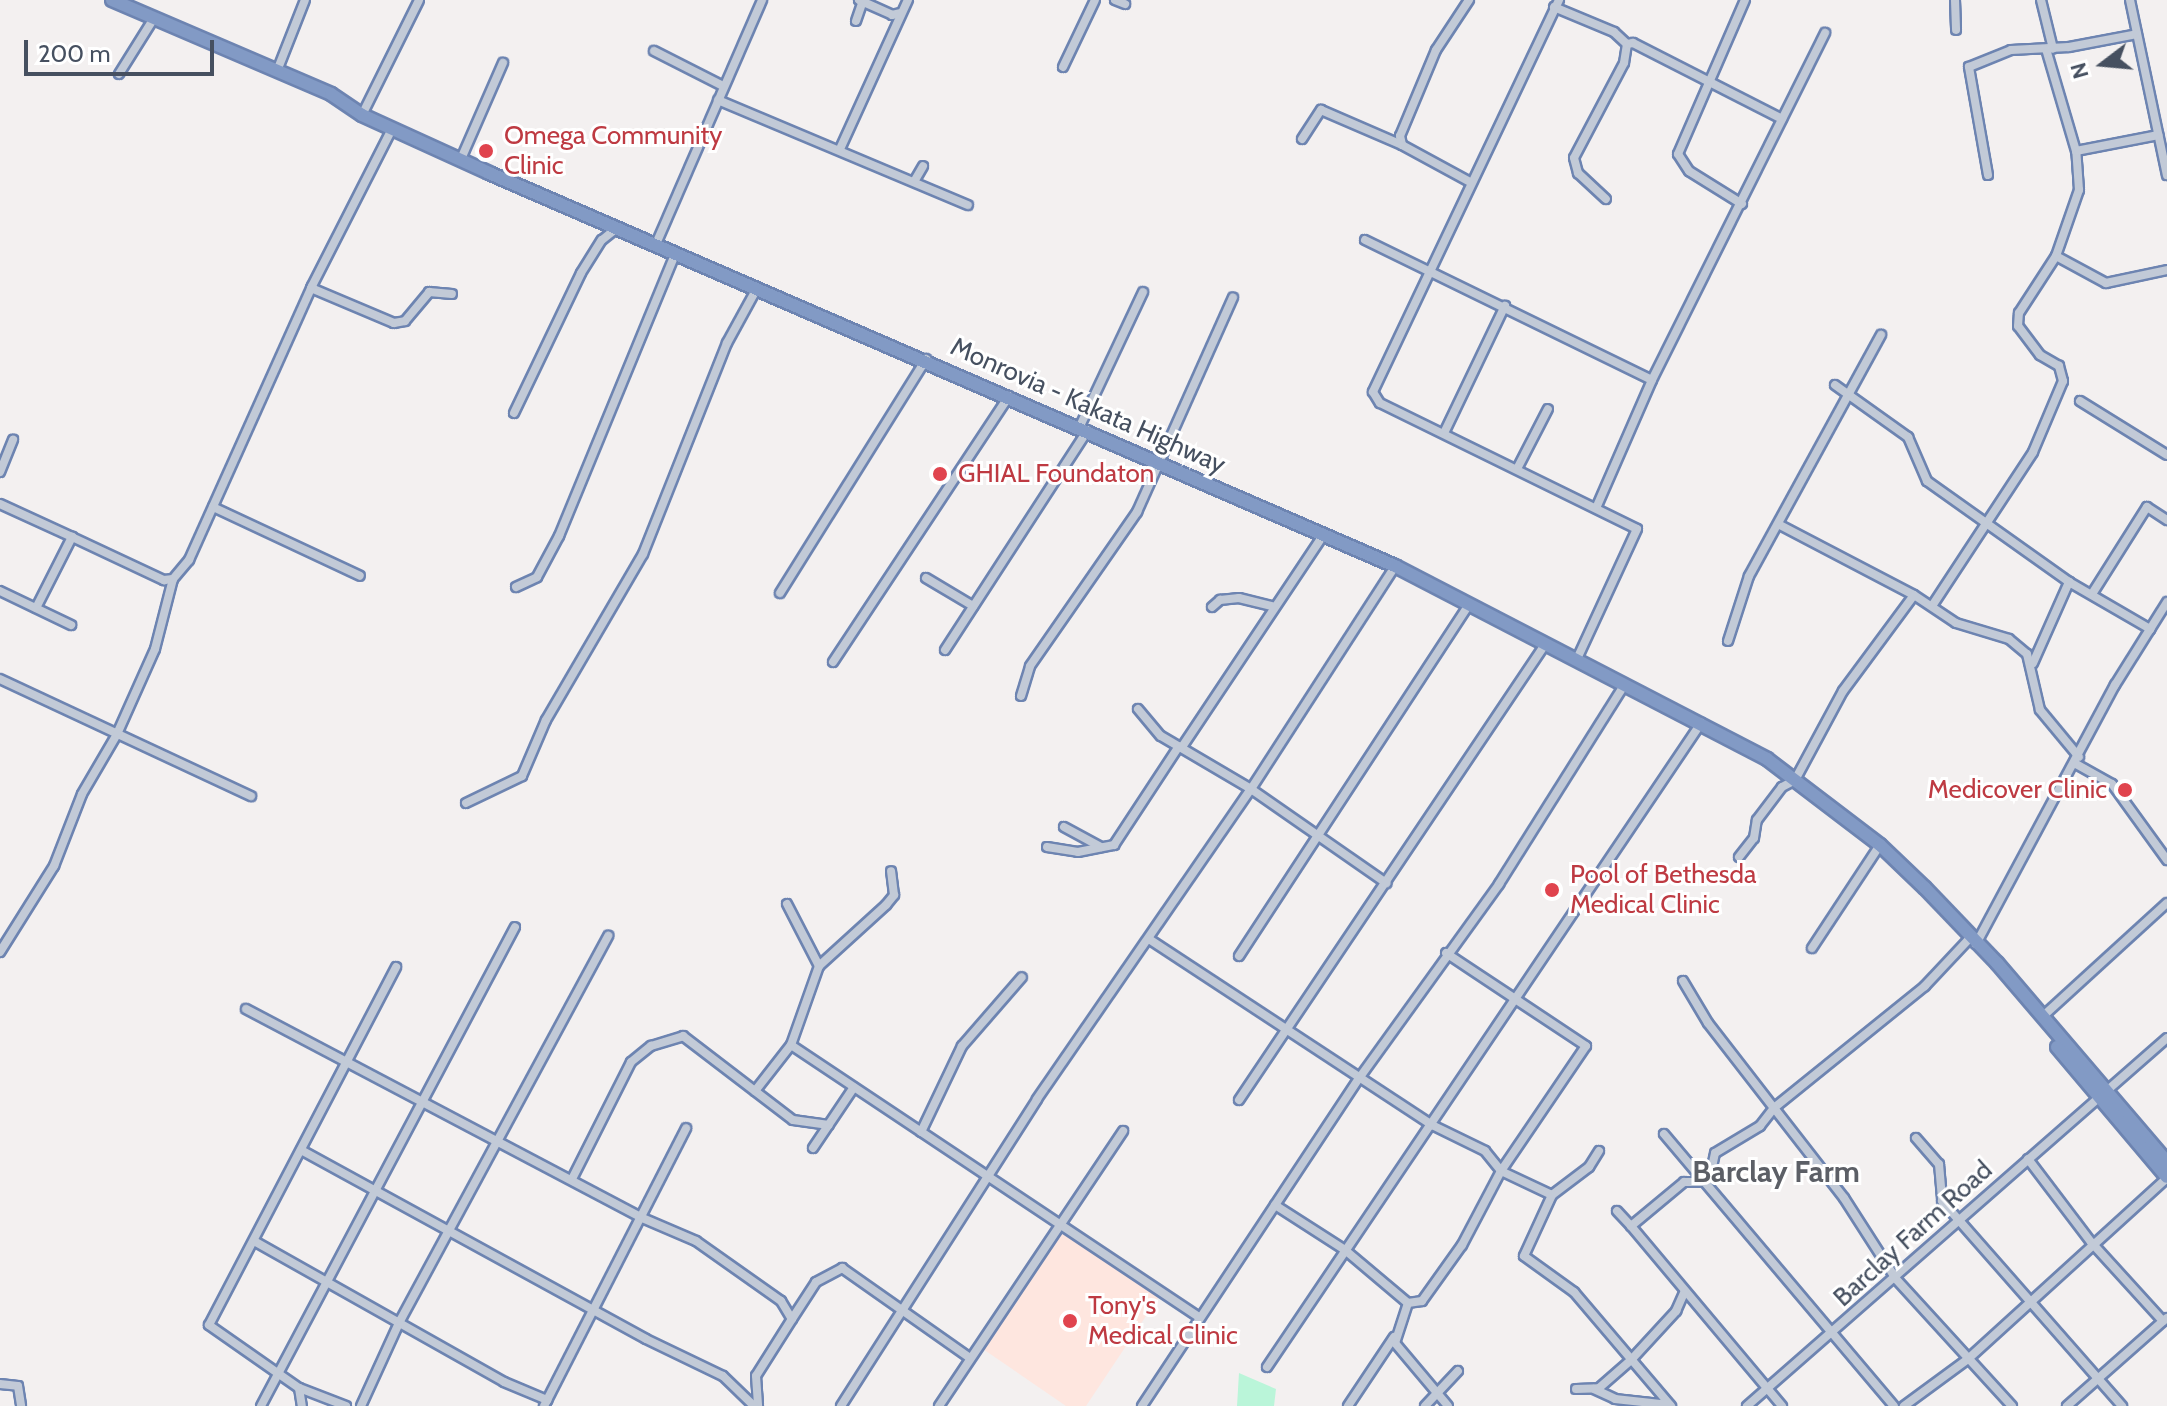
<!DOCTYPE html>
<style>
body{margin:0}
#map{position:relative;width:2167px;height:1406px;overflow:hidden;background:#f3f0f0;font-family:Cabin,sans-serif}
div>[style]{position:absolute}
[style*='--x']{left:calc(var(--x)*1px);top:calc(var(--y)*1px);width:calc(var(--w)*1px);rotate:calc(var(--a)*1deg)}
.medical>*{inset:0;background:#fee6df}
.green>*{inset:0;background:#baf5d9}
.roads{filter:drop-shadow(2px 0 #6d84b1) drop-shadow(-2px 0 #6d84b1) drop-shadow(0 2px #6d84b1) drop-shadow(0 -2px #6d84b1)}
.minor>*{height:8px;margin:-4px;padding:0 4px;transform-origin:4px;border-radius:4px;background:#c2cad7}
.highway>*{height:12px;margin:-6px;padding:0 6px;transform-origin:6px;border-radius:6px;background:#829ac5}
.dots>*{width:22px;height:22px;translate:-50% -50%;box-sizing:border-box;border:4px solid #fff;border-radius:50%}
span{translate:-50% -50%;white-space:nowrap;text-align:center;line-height:1.15;-webkit-text-stroke:6px #fff;paint-order:stroke}
.health-label{font-size:26px;color:#be3a42}
.left{translate:0 -50%;text-align:left}
.right{translate:-100% -50%;text-align:right}
.street-label{font-size:26px;color:#465060}
.quarter-label{font-size:30px;color:#5c5f66;font-weight:700}
.north{position:absolute;left:2063px;top:24px;width:80px;height:80px;-webkit-text-stroke:6px #fff;paint-order:stroke;rotate:254deg;font-size:22px;font-weight:700;line-height:32px;text-align:center;color:#465060}
.north::after{content:'';display:block;margin:auto;width:28px;height:36px;background:#465060;clip-path:polygon(50% 0,100% 100%,50% 72%,0 100%)}
.scale{position:absolute;left:24px;top:40px;width:190px;height:36px;box-sizing:border-box;border:4px solid #465060;border-top:0;padding-left:10px;font-size:24px;line-height:28px;white-space:nowrap;color:#465060;-webkit-text-stroke:6px #fff;paint-order:stroke}
</style>
<div id="map">
<div class="medical">
<div style="clip-path:polygon(1060px 1228px,1160px 1295px,1086px 1406px,1066px 1406px,980px 1347px)"></div>
</div>
<div class="green">
<div style="clip-path:polygon(1239px 1373px,1276px 1389px,1274px 1406px,1237px 1406px)"></div>
</div>
<div class="roads">
<div class="minor">
<div style="--x:859;--y:0;--w:36;--a:24"></div>
<div style="--x:892;--y:15;--w:8;--a:-14"></div>
<div style="--x:1115;--y:0;--w:11;--a:22"></div>
<div style="--x:1469;--y:0;--w:60;--a:123.4"></div>
<div style="--x:1436;--y:50;--w:93;--a:112.7"></div>
<div style="--x:1400;--y:136;--w:9;--a:77"></div>
<div style="--x:1402;--y:145;--w:77;--a:28.6"></div>
<div style="--x:1559;--y:0;--w:434;--a:115.4"></div>
<div style="--x:1373;--y:392;--w:13;--a:58"></div>
<div style="--x:1380;--y:403;--w:286;--a:26.1"></div>
<div style="--x:1637;--y:529;--w:143;--a:114.8"></div>
<div style="--x:1955;--y:0;--w:30;--a:88"></div>
<div style="--x:2041;--y:0;--w:50;--a:76.2"></div>
<div style="--x:2130;--y:0;--w:179;--a:78.1"></div>
<div style="--x:1554;--y:7;--w:65;--a:22.6"></div>
<div style="--x:1614;--y:32;--w:18;--a:43"></div>
<div style="--x:1627;--y:44;--w:19;--a:99"></div>
<div style="--x:1624;--y:63;--w:107;--a:117.8"></div>
<div style="--x:1574;--y:158;--w:16;--a:75"></div>
<div style="--x:1578;--y:173;--w:38;--a:43"></div>
<div style="--x:856;--y:21;--w:21;--a:-71"></div>
<div style="--x:1627;--y:44;--w:6;--a:-9"></div>
<div style="--x:1633;--y:43;--w:167;--a:27"></div>
<div style="--x:654;--y:51;--w:77;--a:26.9"></div>
<div style="--x:1063;--y:67;--w:74;--a:-64.5"></div>
<div style="--x:277;--y:71;--w:76;--a:-68.5"></div>
<div style="--x:119;--y:74;--w:66;--a:-58"></div>
<div style="--x:718;--y:100;--w:271;--a:22.8"></div>
<div style="--x:362;--y:115;--w:128;--a:-63.6"></div>
<div style="--x:1302;--y:139;--w:35;--a:-57"></div>
<div style="--x:1321;--y:110;--w:88;--a:23.4"></div>
<div style="--x:840;--y:149;--w:164;--a:-65.5"></div>
<div style="--x:2076;--y:151;--w:84;--a:-11"></div>
<div style="--x:461;--y:159;--w:105;--a:-66.4"></div>
<div style="--x:1988;--y:175;--w:110;--a:-100"></div>
<div style="--x:1969;--y:67;--w:45;--a:-22"></div>
<div style="--x:2011;--y:50;--w:58;--a:-3"></div>
<div style="--x:2069;--y:47;--w:69;--a:-10.8"></div>
<div style="--x:915;--y:180;--w:16;--a:-60"></div>
<div style="--x:1742;--y:204;--w:62;--a:-148.1"></div>
<div style="--x:1689;--y:171;--w:20;--a:-123"></div>
<div style="--x:1678;--y:154;--w:168;--a:-66.5"></div>
<div style="--x:1365;--y:240;--w:319;--a:26"></div>
<div style="--x:656;--y:244;--w:266;--a:-66.5"></div>
<div style="--x:2056;--y:256;--w:57;--a:28.4"></div>
<div style="--x:2106;--y:283;--w:62;--a:-12"></div>
<div style="--x:311;--y:288;--w:90;--a:22.9"></div>
<div style="--x:394;--y:323;--w:11;--a:-10"></div>
<div style="--x:405;--y:321;--w:38;--a:-50"></div>
<div style="--x:429;--y:292;--w:23;--a:5"></div>
<div style="--x:1835;--y:385;--w:90;--a:35.5"></div>
<div style="--x:1908;--y:437;--w:48;--a:66.6"></div>
<div style="--x:1927;--y:481;--w:174;--a:35.4"></div>
<div style="--x:2080;--y:401;--w:102;--a:31.8"></div>
<div style="--x:514;--y:413;--w:155;--a:-64.4"></div>
<div style="--x:581;--y:273;--w:39;--a:-58"></div>
<div style="--x:602;--y:240;--w:19;--a:-39"></div>
<div style="--x:1080;--y:426;--w:148;--a:-64.8"></div>
<div style="--x:1445;--y:431;--w:139;--a:-64.4"></div>
<div style="--x:1518;--y:467;--w:65;--a:-62.7"></div>
<div style="--x:0;--y:472;--w:35;--a:-68"></div>
<div style="--x:0;--y:504;--w:79;--a:24.6"></div>
<div style="--x:1597;--y:506;--w:137;--a:-66.4"></div>
<div style="--x:1652;--y:380;--w:388;--a:-63.5"></div>
<div style="--x:213;--y:507;--w:162;--a:25.1"></div>
<div style="--x:1778;--y:524;--w:153;--a:27.6"></div>
<div style="--x:926;--y:578;--w:55;--a:30.8"></div>
<div style="--x:516;--y:587;--w:23;--a:-25"></div>
<div style="--x:537;--y:577;--w:47;--a:-61.8"></div>
<div style="--x:559;--y:536;--w:305;--a:-67.6"></div>
<div style="--x:0;--y:591;--w:79;--a:25.6"></div>
<div style="--x:780;--y:593;--w:276;--a:-58"></div>
<div style="--x:2092;--y:594;--w:103;--a:-57.7"></div>
<div style="--x:2147;--y:507;--w:24;--a:33"></div>
<div style="--x:1932;--y:606;--w:184;--a:-56.7"></div>
<div style="--x:2033;--y:452;--w:77;--a:-67.1"></div>
<div style="--x:2063;--y:381;--w:16;--a:-105"></div>
<div style="--x:2059;--y:366;--w:22;--a:-150"></div>
<div style="--x:2040;--y:355;--w:36;--a:-127"></div>
<div style="--x:2018;--y:326;--w:13;--a:-86"></div>
<div style="--x:2019;--y:313;--w:68;--a:-57"></div>
<div style="--x:2056;--y:256;--w:70;--a:-70.8"></div>
<div style="--x:2079;--y:190;--w:39;--a:-94"></div>
<div style="--x:2076;--y:151;--w:106;--a:-106.4"></div>
<div style="--x:1212;--y:607;--w:11;--a:-41"></div>
<div style="--x:1220;--y:600;--w:19;--a:-6"></div>
<div style="--x:1239;--y:598;--w:34;--a:14"></div>
<div style="--x:36;--y:608;--w:80;--a:-63.1"></div>
<div style="--x:72;--y:537;--w:102;--a:25.1"></div>
<div style="--x:164;--y:580;--w:9;--a:-6"></div>
<div style="--x:1728;--y:641;--w:68;--a:-72.1"></div>
<div style="--x:1749;--y:576;--w:275;--a:-61.3"></div>
<div style="--x:945;--y:650;--w:262;--a:-57"></div>
<div style="--x:833;--y:662;--w:319;--a:-56.5"></div>
<div style="--x:2033;--y:663;--w:89;--a:-66"></div>
<div style="--x:2069;--y:582;--w:94;--a:30.1"></div>
<div style="--x:0;--y:679;--w:277;--a:25"></div>
<div style="--x:1021;--y:696;--w:31;--a:-73"></div>
<div style="--x:1030;--y:666;--w:188;--a:-55.2"></div>
<div style="--x:1137;--y:512;--w:235;--a:-65.9"></div>
<div style="--x:1138;--y:709;--w:35;--a:50"></div>
<div style="--x:1161;--y:736;--w:104;--a:30.5"></div>
<div style="--x:1251;--y:789;--w:165;--a:34.8"></div>
<div style="--x:1182;--y:747;--w:256;--a:-56.3"></div>
<div style="--x:2076;--y:764;--w:41;--a:29.1"></div>
<div style="--x:2112;--y:784;--w:94;--a:54.1"></div>
<div style="--x:466;--y:803;--w:62;--a:-25.7"></div>
<div style="--x:522;--y:776;--w:61;--a:-66.8"></div>
<div style="--x:546;--y:720;--w:192;--a:-59.7"></div>
<div style="--x:643;--y:554;--w:227;--a:-68.3"></div>
<div style="--x:727;--y:343;--w:60;--a:-61.3"></div>
<div style="--x:1064;--y:827;--w:42;--a:28.4"></div>
<div style="--x:1047;--y:847;--w:31;--a:9"></div>
<div style="--x:1078;--y:852;--w:37;--a:-11"></div>
<div style="--x:1114;--y:845;--w:118;--a:-56.7"></div>
<div style="--x:1739;--y:857;--w:24;--a:-52"></div>
<div style="--x:1754;--y:838;--w:18;--a:-81"></div>
<div style="--x:1757;--y:820;--w:41;--a:-52.9"></div>
<div style="--x:1782;--y:787;--w:15;--a:-28"></div>
<div style="--x:1795;--y:780;--w:101;--a:-61.7"></div>
<div style="--x:1843;--y:691;--w:119;--a:-53.5"></div>
<div style="--x:1914;--y:595;--w:50;--a:33.7"></div>
<div style="--x:1956;--y:623;--w:55;--a:16.8"></div>
<div style="--x:2009;--y:639;--w:23;--a:40"></div>
<div style="--x:2027;--y:654;--w:57;--a:76.9"></div>
<div style="--x:2040;--y:710;--w:61;--a:50.3"></div>
<div style="--x:787;--y:904;--w:70;--a:62.7"></div>
<div style="--x:819;--y:966;--w:84;--a:109.5"></div>
<div style="--x:791;--y:1045;--w:490;--a:33.7"></div>
<div style="--x:1970;--y:938;--w:66;--a:133.2"></div>
<div style="--x:1925;--y:986;--w:194;--a:141.1"></div>
<div style="--x:1774;--y:1108;--w:114;--a:52.1"></div>
<div style="--x:1844;--y:1198;--w:96;--a:57.3"></div>
<div style="--x:1896;--y:1279;--w:172;--a:47.6"></div>
<div style="--x:1149;--y:939;--w:339;--a:33.3"></div>
<div style="--x:1432;--y:1125;--w:59;--a:26.1"></div>
<div style="--x:1485;--y:1151;--w:26;--a:51"></div>
<div style="--x:1501;--y:1171;--w:56;--a:25.2"></div>
<div style="--x:1976;--y:944;--w:294;--a:-61.8"></div>
<div style="--x:2115;--y:685;--w:98;--a:-57.9"></div>
<div style="--x:1812;--y:948;--w:123;--a:-56.6"></div>
<div style="--x:0;--y:952;--w:102;--a:-57.9"></div>
<div style="--x:54;--y:866;--w:77;--a:-68.7"></div>
<div style="--x:82;--y:794;--w:69;--a:-59.7"></div>
<div style="--x:117;--y:734;--w:93;--a:-65.9"></div>
<div style="--x:155;--y:649;--w:72;--a:-75.6"></div>
<div style="--x:173;--y:579;--w:25;--a:-50"></div>
<div style="--x:189;--y:560;--w:300;--a:-65.8"></div>
<div style="--x:312;--y:286;--w:176;--a:-63"></div>
<div style="--x:1239;--y:956;--w:416;--a:-56.8"></div>
<div style="--x:819;--y:966;--w:91;--a:-42.3"></div>
<div style="--x:886;--y:905;--w:13;--a:-51"></div>
<div style="--x:894;--y:895;--w:24;--a:-97"></div>
<div style="--x:1683;--y:981;--w:49;--a:59.2"></div>
<div style="--x:1708;--y:1023;--w:108;--a:52.2"></div>
<div style="--x:1774;--y:1108;--w:23;--a:128"></div>
<div style="--x:1760;--y:1126;--w:52;--a:149"></div>
<div style="--x:1715;--y:1153;--w:19;--a:102"></div>
<div style="--x:1711;--y:1172;--w:12;--a:138"></div>
<div style="--x:246;--y:1009;--w:446;--a:27.8"></div>
<div style="--x:640;--y:1217;--w:61;--a:23.2"></div>
<div style="--x:696;--y:1241;--w:104;--a:35.2"></div>
<div style="--x:781;--y:1301;--w:21;--a:59"></div>
<div style="--x:792;--y:1319;--w:67;--a:122.3"></div>
<div style="--x:756;--y:1376;--w:30;--a:86"></div>
<div style="--x:2042;--y:1017;--w:169;--a:-42.4"></div>
<div style="--x:755;--y:1091;--w:58;--a:-52"></div>
<div style="--x:1239;--y:1100;--w:547;--a:-56.11"></div>
<div style="--x:921;--y:1132;--w:95;--a:-64.5"></div>
<div style="--x:962;--y:1046;--w:91;--a:-49"></div>
<div style="--x:1664;--y:1134;--w:356;--a:49.8"></div>
<div style="--x:1916;--y:1138;--w:35;--a:49"></div>
<div style="--x:1939;--y:1164;--w:37;--a:85"></div>
<div style="--x:1942;--y:1201;--w:273;--a:48.7"></div>
<div style="--x:813;--y:1148;--w:73;--a:-56.1"></div>
<div style="--x:301;--y:1150;--w:393;--a:28.7"></div>
<div style="--x:646;--y:1339;--w:85;--a:25.7"></div>
<div style="--x:723;--y:1376;--w:43;--a:44.1"></div>
<div style="--x:1599;--y:1151;--w:19;--a:122"></div>
<div style="--x:1589;--y:1167;--w:46;--a:142.9"></div>
<div style="--x:1552;--y:1195;--w:67;--a:114.7"></div>
<div style="--x:1524;--y:1256;--w:62;--a:35.8"></div>
<div style="--x:1574;--y:1292;--w:150;--a:49.6"></div>
<div style="--x:2028;--y:1159;--w:104;--a:52.8"></div>
<div style="--x:2091;--y:1242;--w:107;--a:47.7"></div>
<div style="--x:2163;--y:1321;--w:5;--a:-37"></div>
<div style="--x:572;--y:1179;--w:131;--a:-63.2"></div>
<div style="--x:631;--y:1062;--w:26;--a:-39"></div>
<div style="--x:651;--y:1046;--w:34;--a:-17"></div>
<div style="--x:683;--y:1036;--w:138;--a:37.4"></div>
<div style="--x:793;--y:1120;--w:36;--a:8"></div>
<div style="--x:1703;--y:1182;--w:19;--a:180"></div>
<div style="--x:1684;--y:1182;--w:69;--a:140.3"></div>
<div style="--x:1631;--y:1226;--w:235;--a:50"></div>
<div style="--x:1275;--y:1205;--w:83;--a:32.7"></div>
<div style="--x:1345;--y:1250;--w:82;--a:40.1"></div>
<div style="--x:1408;--y:1303;--w:42;--a:108"></div>
<div style="--x:1395;--y:1343;--w:82;--a:49.9"></div>
<div style="--x:1617;--y:1211;--w:21;--a:47"></div>
<div style="--x:254;--y:1241;--w:287;--a:29.4"></div>
<div style="--x:504;--y:1382;--w:47;--a:22.7"></div>
<div style="--x:1408;--y:1303;--w:14;--a:-8"></div>
<div style="--x:1422;--y:1301;--w:69;--a:-54.5"></div>
<div style="--x:1462;--y:1245;--w:84;--a:-62.2"></div>
<div style="--x:1501;--y:1171;--w:151;--a:-55.8"></div>
<div style="--x:1586;--y:1046;--w:168;--a:-146.4"></div>
<div style="--x:792;--y:1319;--w:44;--a:-57"></div>
<div style="--x:816;--y:1282;--w:30;--a:-28"></div>
<div style="--x:842;--y:1268;--w:156;--a:35.1"></div>
<div style="--x:1267;--y:1367;--w:777;--a:-56.02"></div>
<div style="--x:0;--y:1384;--w:18;--a:6"></div>
<div style="--x:18;--y:1386;--w:20;--a:81"></div>
<div style="--x:299;--y:1388;--w:18;--a:81"></div>
<div style="--x:1576;--y:1389;--w:23;--a:-2"></div>
<div style="--x:1599;--y:1388;--w:43;--a:-41.2"></div>
<div style="--x:1631;--y:1360;--w:67;--a:-47.4"></div>
<div style="--x:1676;--y:1311;--w:20;--a:-66"></div>
<div style="--x:1594;--y:1389;--w:23;--a:25"></div>
<div style="--x:1615;--y:1399;--w:55;--a:6.2"></div>
<div style="--x:261;--y:1406;--w:542;--a:-62.06"></div>
<div style="--x:346;--y:1406;--w:50;--a:-159"></div>
<div style="--x:299;--y:1388;--w:110;--a:-145"></div>
<div style="--x:209;--y:1325;--w:404;--a:-62.4"></div>
<div style="--x:361;--y:1406;--w:94;--a:-65.4"></div>
<div style="--x:400;--y:1321;--w:438;--a:-61.6"></div>
<div style="--x:544;--y:1406;--w:312;--a:-62.9"></div>
<div style="--x:841;--y:1406;--w:364;--a:-57.4"></div>
<div style="--x:1037;--y:1099;--w:377;--a:-55.4"></div>
<div style="--x:1251;--y:789;--w:265;--a:-57.1"></div>
<div style="--x:939;--y:1406;--w:331;--a:-56.2"></div>
<div style="--x:1142;--y:1406;--w:395;--a:-56.5"></div>
<div style="--x:1360;--y:1077;--w:238;--a:-54.2"></div>
<div style="--x:1499;--y:884;--w:236;--a:-57.8"></div>
<div style="--x:1348;--y:1406;--w:83;--a:-56.3"></div>
<div style="--x:1425;--y:1406;--w:48;--a:-46.7"></div>
<div style="--x:1747;--y:1406;--w:558;--a:-41.22"></div>
<div style="--x:1904;--y:1406;--w:79;--a:-36.3"></div>
<div style="--x:1968;--y:1359;--w:269;--a:-42.3"></div>
<div style="--x:2067;--y:1406;--w:128;--a:-41.5"></div>
</div>
<div class="highway">
<div style="--x:112;--y:0;--w:238;--a:23.2"></div>
<div style="--x:331;--y:94;--w:37;--a:34"></div>
<div style="--x:362;--y:115;--w:140;--a:24.5"></div>
<div style="--x:489;--y:173;--w:988;--a:23.45"></div>
<div style="--x:1395;--y:566;--w:419;--a:27.4"></div>
<div style="--x:1767;--y:759;--w:142;--a:37.3"></div>
<div style="--x:1880;--y:845;--w:62;--a:43.7"></div>
<div style="--x:1925;--y:888;--w:104;--a:46.2"></div>
<div style="--x:1997;--y:963;--w:262;--a:49.5"></div>
<div style="--x:2057;--y:1047;--w:170;--a:49.8"></div>
</div>
</div>
<div class="dots">
<div style="left:486px;top:151px;background:#e0444e"></div>
<div style="left:940px;top:474px;background:#e0444e"></div>
<div style="left:2125px;top:790px;background:#e0444e"></div>
<div style="left:1552px;top:890px;background:#e0444e"></div>
<div style="left:1070px;top:1321px;background:#e0444e"></div>
</div>
<div class="health-label">
<span class="left" style="left:504px;top:151px">Omega Community<br>Clinic</span>
<span class="left" style="left:958px;top:474px">GHIAL Foundaton</span>
<span class="right" style="left:2107px;top:790px">Medicover Clinic</span>
<span class="left" style="left:1570px;top:890px">Pool of Bethesda<br>Medical Clinic</span>
<span class="left" style="left:1088px;top:1321px">Tony's<br>Medical Clinic</span>
</div>
<div class="street-label">
<span style="left:1088px;top:406px;rotate:24deg">Monrovia - Kakata Highway</span>
<span style="left:1913px;top:1234px;rotate:-42deg">Barclay Farm Road</span>
</div>
<div class="quarter-label">
<span style="left:1776px;top:1172px">Barclay Farm</span>
</div>
<div class="north">N</div>
<div class="scale">200 m</div>
</div>
